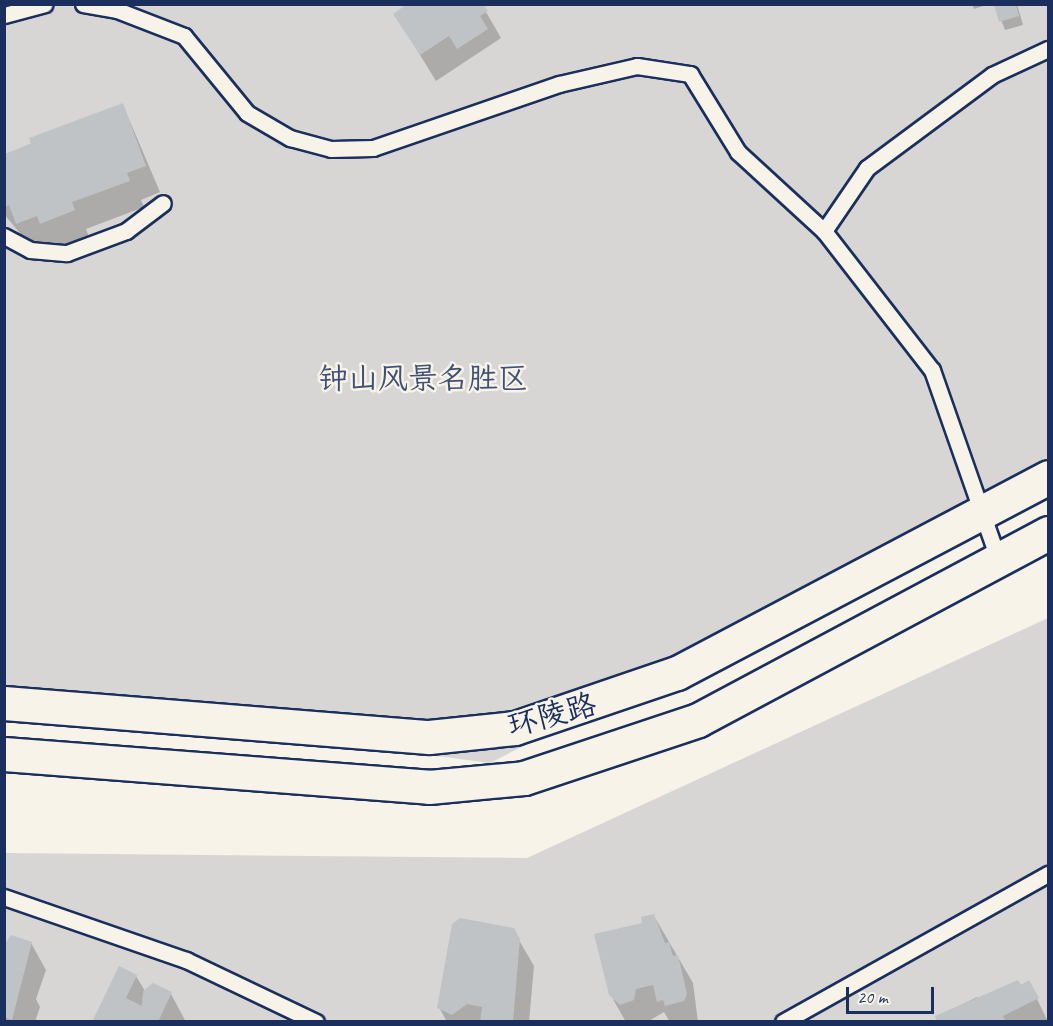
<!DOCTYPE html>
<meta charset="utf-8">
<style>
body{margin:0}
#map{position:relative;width:1053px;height:1026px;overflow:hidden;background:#f7f3e8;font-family:Caveat,"LXGW WenKai TC",sans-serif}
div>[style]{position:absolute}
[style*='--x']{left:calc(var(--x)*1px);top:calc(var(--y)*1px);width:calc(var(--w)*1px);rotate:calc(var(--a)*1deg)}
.green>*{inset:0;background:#d7d6d4}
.shadow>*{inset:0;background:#0003}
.building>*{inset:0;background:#c0c3c5}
.roads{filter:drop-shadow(2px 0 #1b2f5e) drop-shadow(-2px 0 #1b2f5e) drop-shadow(0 2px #1b2f5e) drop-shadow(0 -2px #1b2f5e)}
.lane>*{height:15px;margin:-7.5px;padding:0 7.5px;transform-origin:7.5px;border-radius:7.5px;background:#f7f3e8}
.primary>*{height:33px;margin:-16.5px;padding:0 16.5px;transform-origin:16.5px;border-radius:16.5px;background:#f7f3e8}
span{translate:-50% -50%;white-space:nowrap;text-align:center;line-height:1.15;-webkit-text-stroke:5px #f7f3e8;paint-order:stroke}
.park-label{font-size:30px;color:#415076}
.street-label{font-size:30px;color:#1b2f5e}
.frame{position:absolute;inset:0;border:6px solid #1b2f5e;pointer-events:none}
.scale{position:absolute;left:846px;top:987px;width:88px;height:27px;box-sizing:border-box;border:3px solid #1b2f5e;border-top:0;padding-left:8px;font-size:18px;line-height:21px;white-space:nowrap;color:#1b2f5e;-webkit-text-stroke:4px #f7f3e8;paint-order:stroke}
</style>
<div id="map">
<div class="green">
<div style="clip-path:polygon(5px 5px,1048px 5px,1048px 479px,490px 763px,5px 699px)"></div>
<div style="clip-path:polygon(1048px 618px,1048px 1021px,5px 1022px,5px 853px,527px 858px)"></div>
</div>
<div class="shadow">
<div style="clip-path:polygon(972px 4px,989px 4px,974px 9px)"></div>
<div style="clip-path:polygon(995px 4px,1017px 4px,1023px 25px,1005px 30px)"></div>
<div style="clip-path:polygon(486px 12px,501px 38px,436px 81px,395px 14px)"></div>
<div style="clip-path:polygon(123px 105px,160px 192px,141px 200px,144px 207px,86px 229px,89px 237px,56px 249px,52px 242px,33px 249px,4px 214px,4px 155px)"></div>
<div style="clip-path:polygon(654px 916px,693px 983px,698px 1022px,670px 1022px,664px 1012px,647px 1022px,626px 1022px,614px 1001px,596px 935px,644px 924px)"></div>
<div style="clip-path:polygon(513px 930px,534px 966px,529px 1022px,447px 1022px,439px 1007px)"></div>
<div style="clip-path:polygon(31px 943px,46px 970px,36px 999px,40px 1007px,35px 1022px,4px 1022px,4px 947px)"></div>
<div style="clip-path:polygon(119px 968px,136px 976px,148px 996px,153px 985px,171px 994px,186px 1022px,93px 1022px)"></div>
<div style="clip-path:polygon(1029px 982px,1048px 1022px,939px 1022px,937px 1017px,977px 997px,980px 1001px)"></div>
</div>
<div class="building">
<div style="clip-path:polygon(407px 4px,483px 4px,488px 11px,480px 16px,488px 29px,457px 49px,449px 36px,420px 55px,393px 14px)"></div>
<div style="clip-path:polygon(994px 4px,1016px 4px,1019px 16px,999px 22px)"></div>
<div style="clip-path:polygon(123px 103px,146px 166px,127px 173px,130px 181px,72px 202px,75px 210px,40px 224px,37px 216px,16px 224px,9px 205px,4px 207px,4px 154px,31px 144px,29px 138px)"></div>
<div style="clip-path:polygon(654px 914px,665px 943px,669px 942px,673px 956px,678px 955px,687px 994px,684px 1001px,665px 1006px,663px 1000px,657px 1002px,653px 985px,636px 989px,634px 1000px,620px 1005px,609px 995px,594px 934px,642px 923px,641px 917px)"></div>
<div style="clip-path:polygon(460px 918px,514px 928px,520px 939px,513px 1022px,480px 1022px,482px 1007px,467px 1004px,452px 1015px,437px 1008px,452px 924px)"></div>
<div style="clip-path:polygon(11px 935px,32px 942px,12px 1020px,4px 1017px,4px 945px)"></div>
<div style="clip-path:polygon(119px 966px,137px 975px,126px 998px,142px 1006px,143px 991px,153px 983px,172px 992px,158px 1022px,92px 1022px)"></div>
<div style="clip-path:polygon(1018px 980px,1021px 985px,1029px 980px,1039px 998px,1003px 1016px,1006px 1022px,937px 1022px,935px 1016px)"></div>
</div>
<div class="roads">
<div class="lane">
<div style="--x:83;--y:4;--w:35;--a:10"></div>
<div style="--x:117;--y:10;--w:72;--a:21.2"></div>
<div style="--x:184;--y:36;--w:99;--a:50.7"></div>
<div style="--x:247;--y:113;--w:50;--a:30.2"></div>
<div style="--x:290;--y:138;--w:42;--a:15"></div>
<div style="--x:331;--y:149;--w:42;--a:-1.4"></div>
<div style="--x:373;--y:148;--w:197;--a:-19"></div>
<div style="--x:559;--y:84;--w:80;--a:-13"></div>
<div style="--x:637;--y:66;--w:54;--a:8.6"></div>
<div style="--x:690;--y:74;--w:92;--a:58.4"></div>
<div style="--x:738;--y:152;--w:117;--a:42.6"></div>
<div style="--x:824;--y:231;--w:176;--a:52.2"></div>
<div style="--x:932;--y:370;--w:199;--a:70.7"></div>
<div style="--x:4;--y:15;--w:42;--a:-15"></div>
<div style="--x:824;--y:231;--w:76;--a:-55.7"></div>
<div style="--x:867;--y:168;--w:156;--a:-36.6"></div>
<div style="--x:992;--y:75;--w:62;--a:-24.9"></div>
<div style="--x:4;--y:236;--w:30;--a:28"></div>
<div style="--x:30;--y:250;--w:37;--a:5"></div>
<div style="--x:67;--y:253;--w:63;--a:-20.4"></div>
<div style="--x:126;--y:231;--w:46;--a:-37.1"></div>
<div style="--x:4;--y:897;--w:193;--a:19.1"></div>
<div style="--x:186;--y:960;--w:144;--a:25.5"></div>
<div style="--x:783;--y:1022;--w:304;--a:-29.2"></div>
</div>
<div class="primary">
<div style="--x:4;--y:703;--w:426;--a:4.6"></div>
<div style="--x:429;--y:737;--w:86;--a:-6"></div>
<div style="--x:515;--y:728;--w:171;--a:-18.8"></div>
<div style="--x:677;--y:673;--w:420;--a:-27.8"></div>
<div style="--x:4;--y:754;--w:426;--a:4.4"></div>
<div style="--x:429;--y:787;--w:95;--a:-5.4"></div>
<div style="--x:524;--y:778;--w:183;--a:-18.4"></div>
<div style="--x:698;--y:720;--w:397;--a:-28.1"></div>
</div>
</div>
<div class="park-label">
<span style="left:423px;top:378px">钟山风景名胜区</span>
</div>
<div class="street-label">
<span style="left:552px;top:715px;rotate:-15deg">环陵路</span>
</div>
<div class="frame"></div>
<div class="scale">20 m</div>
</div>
